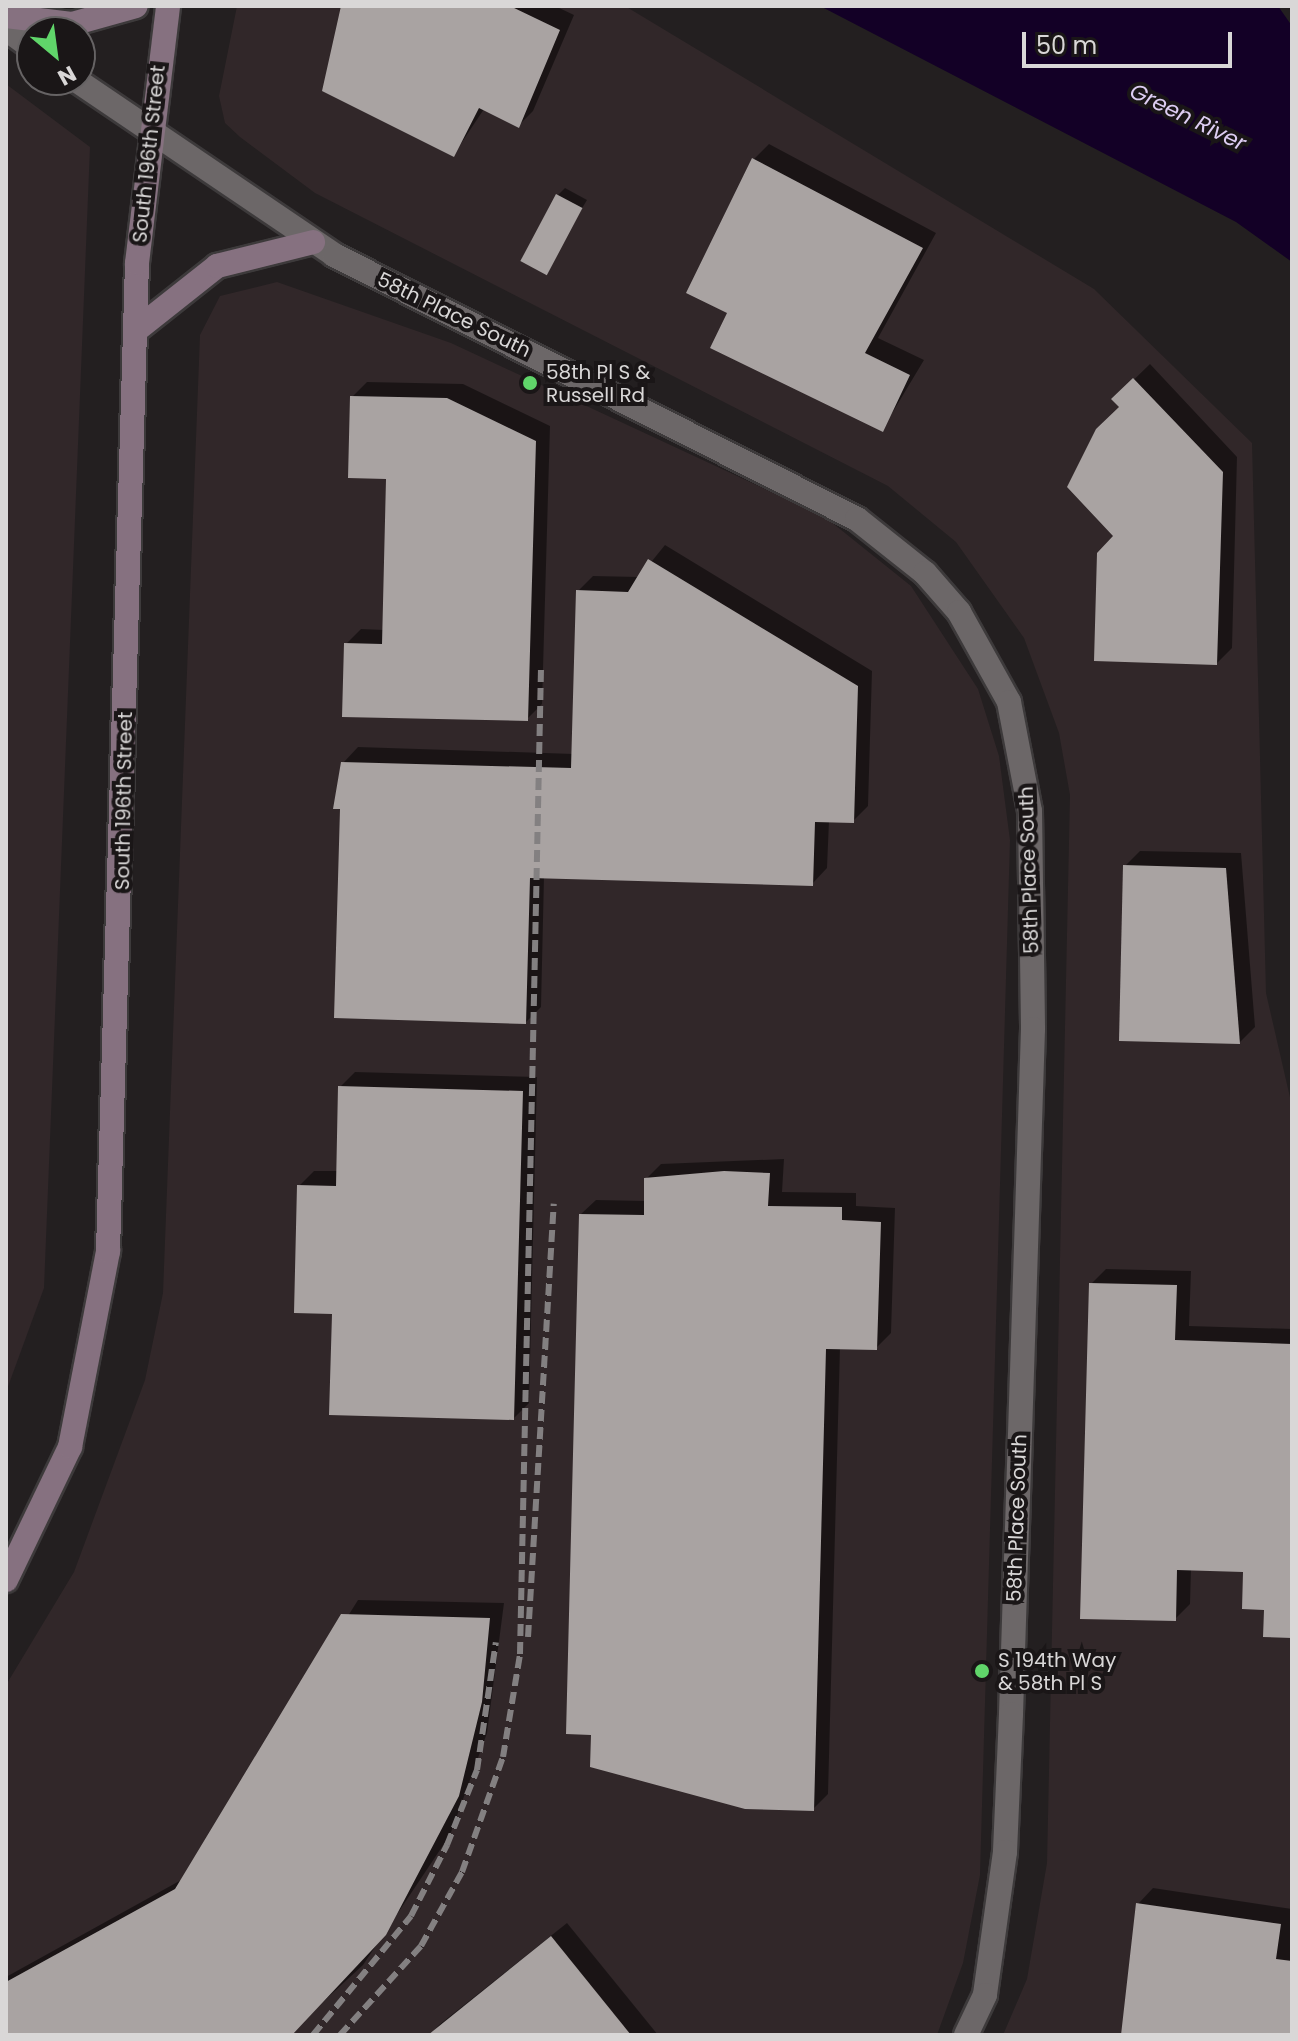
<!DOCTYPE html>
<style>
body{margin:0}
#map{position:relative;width:1298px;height:2041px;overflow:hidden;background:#231f20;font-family:Poppins,sans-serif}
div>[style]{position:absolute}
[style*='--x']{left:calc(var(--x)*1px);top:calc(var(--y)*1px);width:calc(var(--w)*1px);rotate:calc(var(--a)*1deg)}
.built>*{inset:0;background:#312729}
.water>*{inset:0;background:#130026}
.shadow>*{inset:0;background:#0007}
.building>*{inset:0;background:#a9a3a2;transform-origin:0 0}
.roads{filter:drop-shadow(2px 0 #3d3a3b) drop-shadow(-2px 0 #3d3a3b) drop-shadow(0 2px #3d3a3b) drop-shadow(0 -2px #3d3a3b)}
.street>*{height:24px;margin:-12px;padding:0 12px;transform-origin:12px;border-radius:12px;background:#6c6768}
.secondary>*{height:24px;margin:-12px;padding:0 12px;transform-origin:12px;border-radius:12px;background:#867180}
.rail>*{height:6px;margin-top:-3px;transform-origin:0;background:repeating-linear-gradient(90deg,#838081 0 12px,transparent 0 18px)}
.dots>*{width:22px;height:22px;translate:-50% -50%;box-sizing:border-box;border:4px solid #1a1617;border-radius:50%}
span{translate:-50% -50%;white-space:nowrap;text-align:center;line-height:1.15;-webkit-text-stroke:8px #1a1617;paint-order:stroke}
.street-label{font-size:20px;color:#d9d7d7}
.poi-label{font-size:20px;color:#d9d7d7}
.left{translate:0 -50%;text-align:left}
.water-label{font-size:22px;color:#ddcdf2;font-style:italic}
.frame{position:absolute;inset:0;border:8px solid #d9d7d7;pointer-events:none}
.north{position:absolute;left:16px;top:16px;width:80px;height:80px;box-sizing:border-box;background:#1a1617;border:2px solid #666364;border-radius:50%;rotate:151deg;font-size:22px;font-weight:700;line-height:32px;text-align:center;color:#d9d7d7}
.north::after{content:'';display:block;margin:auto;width:28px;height:36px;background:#60d56a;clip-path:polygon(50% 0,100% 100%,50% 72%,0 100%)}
.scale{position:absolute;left:1022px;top:32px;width:210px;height:36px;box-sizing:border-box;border:4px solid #d9d7d7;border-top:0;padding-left:10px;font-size:24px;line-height:28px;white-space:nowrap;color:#d9d7d7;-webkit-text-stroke:6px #1a1617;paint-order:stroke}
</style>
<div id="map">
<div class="built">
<div style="clip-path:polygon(237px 6px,625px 6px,1094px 289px,1252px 443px,1266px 993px,1292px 1106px,1292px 2035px,1003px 2035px,1027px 1979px,1047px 1863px,1070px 795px,1059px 733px,1024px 638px,956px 542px,888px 486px,315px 193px,240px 137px,225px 123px,219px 96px)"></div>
<div style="clip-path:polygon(6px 84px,90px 147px,44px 1288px,6px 1392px)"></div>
<div style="clip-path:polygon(277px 282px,451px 343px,825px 517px,911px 586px,978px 689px,999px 756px,1010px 840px,980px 1875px,963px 1963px,937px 2035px,6px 2035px,6px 1685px,74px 1572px,145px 1380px,163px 1293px,200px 335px,220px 296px)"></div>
</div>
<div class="water">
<div style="clip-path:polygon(820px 6px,1278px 6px,1292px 26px,1292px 262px,1236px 222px)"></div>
</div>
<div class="shadow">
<div style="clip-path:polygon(343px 6px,555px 6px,574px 15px,533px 111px,518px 126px,484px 109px,454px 154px)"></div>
<div style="clip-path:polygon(769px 144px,936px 233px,878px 338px,924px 360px,882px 430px,729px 312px,754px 159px)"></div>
<div style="clip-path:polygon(565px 188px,587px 200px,544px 271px,558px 195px)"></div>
<div style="clip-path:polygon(1150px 364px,1237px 457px,1232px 648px,1217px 663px,1116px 536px,1121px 407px,1114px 399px)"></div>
<div style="clip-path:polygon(367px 382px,463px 384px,550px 426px,542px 704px,527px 719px,346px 644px,361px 629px,384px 630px,388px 477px,352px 397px)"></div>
<div style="clip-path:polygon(665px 545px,872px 671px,868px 806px,853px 821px,829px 821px,827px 868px,812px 884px,544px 877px,541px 1007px,526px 1022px,343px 763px,358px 747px,574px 754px,578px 591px,593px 576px,639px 577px)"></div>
<div style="clip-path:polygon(1140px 851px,1241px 853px,1255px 1027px,1240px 1042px,1125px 866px)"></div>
<div style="clip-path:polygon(355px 1072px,537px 1077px,529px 1403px,514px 1418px,334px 1312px,299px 1186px,314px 1171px,338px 1171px,340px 1087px)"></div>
<div style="clip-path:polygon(784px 1159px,782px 1192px,856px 1193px,856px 1206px,895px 1208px,891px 1333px,876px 1348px,840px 1347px,828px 1794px,813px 1809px,581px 1214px,596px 1200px,646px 1201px,646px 1179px,661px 1164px)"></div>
<div style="clip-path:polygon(1106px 1269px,1191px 1271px,1189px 1326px,1292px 1329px,1292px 1636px,1245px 1570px,1191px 1569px,1190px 1604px,1175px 1619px,1091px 1284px)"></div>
<div style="clip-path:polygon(358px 1600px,504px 1603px,487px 1733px,450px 1835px,363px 1965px,287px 2035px,6px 2035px,6px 1977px,183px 1879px)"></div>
<div style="clip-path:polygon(1153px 1888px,1292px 1909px,1292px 2035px,1123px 2035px,1138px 1904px)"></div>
<div style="clip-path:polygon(567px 1923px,658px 2035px,430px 2035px,439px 2025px)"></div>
</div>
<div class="building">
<div style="clip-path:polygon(341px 6px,510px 6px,560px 30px,519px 128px,479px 108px,454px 157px,322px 91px)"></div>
<div style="clip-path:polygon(752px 158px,923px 248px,865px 353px,910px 375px,883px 432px,710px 348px,727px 313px,686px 293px)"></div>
<div style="left:556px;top:194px;width:30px;height:76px;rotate:28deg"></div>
<div style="clip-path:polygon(1133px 378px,1223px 472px,1217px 665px,1094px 661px,1097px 553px,1113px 536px,1067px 487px,1096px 429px,1119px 407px,1111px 399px)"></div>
<div style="clip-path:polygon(350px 396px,447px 398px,536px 441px,528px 721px,342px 717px,344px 643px,382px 644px,386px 479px,348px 478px)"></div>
<div style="clip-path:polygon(648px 559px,858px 686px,854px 823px,815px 822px,813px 886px,530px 878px,526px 1024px,334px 1018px,340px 809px,333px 809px,341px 762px,571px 768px,576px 590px,628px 592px)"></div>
<div style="clip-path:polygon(1123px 865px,1226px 868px,1240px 1044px,1119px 1041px)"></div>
<div style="clip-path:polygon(338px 1086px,523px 1091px,514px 1420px,329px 1415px,332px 1314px,294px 1313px,297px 1185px,336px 1186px)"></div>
<div style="clip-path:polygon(724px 1171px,770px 1173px,768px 1206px,842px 1207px,842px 1220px,881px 1222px,877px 1350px,826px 1349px,814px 1811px,745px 1809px,590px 1767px,591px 1735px,566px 1734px,579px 1214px,644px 1215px,644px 1178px)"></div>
<div style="clip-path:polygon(1089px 1283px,1177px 1285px,1175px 1340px,1292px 1344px,1292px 1638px,1263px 1637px,1264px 1610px,1242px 1609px,1243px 1572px,1177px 1570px,1176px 1621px,1080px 1619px)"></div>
<div style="clip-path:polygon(341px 1614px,490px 1618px,482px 1702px,459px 1796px,386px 1935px,292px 2035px,6px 2035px,6px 1982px,175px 1889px)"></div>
<div style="clip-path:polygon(1136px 1903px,1281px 1924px,1276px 1959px,1292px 1961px,1292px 2035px,1121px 2035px)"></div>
<div style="clip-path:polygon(551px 1936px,631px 2035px,428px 2035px)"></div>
</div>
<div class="roads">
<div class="street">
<div style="--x:6;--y:29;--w:32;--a:36"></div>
<div style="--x:76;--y:80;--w:312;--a:34.1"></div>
<div style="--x:334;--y:255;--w:586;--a:26.78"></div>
<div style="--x:857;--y:519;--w:87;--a:38.5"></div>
<div style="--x:925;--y:573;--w:52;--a:48.9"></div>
<div style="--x:959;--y:612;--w:103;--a:60.9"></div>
<div style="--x:1009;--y:702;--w:111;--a:79.1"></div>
<div style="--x:1030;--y:811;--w:218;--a:89.2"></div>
<div style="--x:1033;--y:1029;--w:685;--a:91.84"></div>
<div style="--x:1011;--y:1714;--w:138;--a:92.5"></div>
<div style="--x:1005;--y:1852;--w:144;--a:98"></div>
<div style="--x:985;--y:1995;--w:44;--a:115.4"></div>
</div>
<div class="secondary">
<div style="--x:6;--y:16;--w:66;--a:6.9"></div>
<div style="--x:72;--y:24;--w:66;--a:-15.7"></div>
<div style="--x:135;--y:331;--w:105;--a:-38.4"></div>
<div style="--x:217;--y:266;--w:99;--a:-14"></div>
<div style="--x:6;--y:1580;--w:148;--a:-64.3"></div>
<div style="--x:70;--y:1447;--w:200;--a:-79"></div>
<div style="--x:108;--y:1251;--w:988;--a:-88.32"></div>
<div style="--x:137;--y:263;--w:259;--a:-83.1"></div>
</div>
</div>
<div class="rail">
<div style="--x:528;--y:1637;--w:434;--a:-86.6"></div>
<div style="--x:313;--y:2035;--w:154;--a:-50.5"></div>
<div style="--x:411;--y:1916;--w:80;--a:-63.1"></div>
<div style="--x:447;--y:1845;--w:81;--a:-68.2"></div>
<div style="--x:477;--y:1770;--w:129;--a:-81.6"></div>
<div style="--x:340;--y:2035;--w:120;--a:-47.7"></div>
<div style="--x:421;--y:1946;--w:85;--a:-61"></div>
<div style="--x:462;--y:1872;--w:122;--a:-70.4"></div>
<div style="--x:503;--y:1757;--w:104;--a:-80.6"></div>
<div style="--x:520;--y:1654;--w:985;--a:-88.78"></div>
</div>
<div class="dots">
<div style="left:530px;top:383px;background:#60d56a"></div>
<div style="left:982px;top:1671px;background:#60d56a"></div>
</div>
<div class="street-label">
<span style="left:149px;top:154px;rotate:-84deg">South 196th Street</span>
<span style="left:454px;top:315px;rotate:26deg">58th Place South</span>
<span style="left:124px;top:801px;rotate:-89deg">South 196th Street</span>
<span style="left:1029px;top:870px;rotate:-92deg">58th Place South</span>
<span style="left:1017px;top:1518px;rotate:-88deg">58th Place South</span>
</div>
<div class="poi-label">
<span class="left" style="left:546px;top:384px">58th Pl S &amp;<br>Russell Rd</span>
<span class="left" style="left:998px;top:1672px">S 194th Way<br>&amp; 58th Pl S</span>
</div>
<div class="water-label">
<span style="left:1188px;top:117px;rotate:26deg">Green River</span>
</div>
<div class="frame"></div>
<div class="north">N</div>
<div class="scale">50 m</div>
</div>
